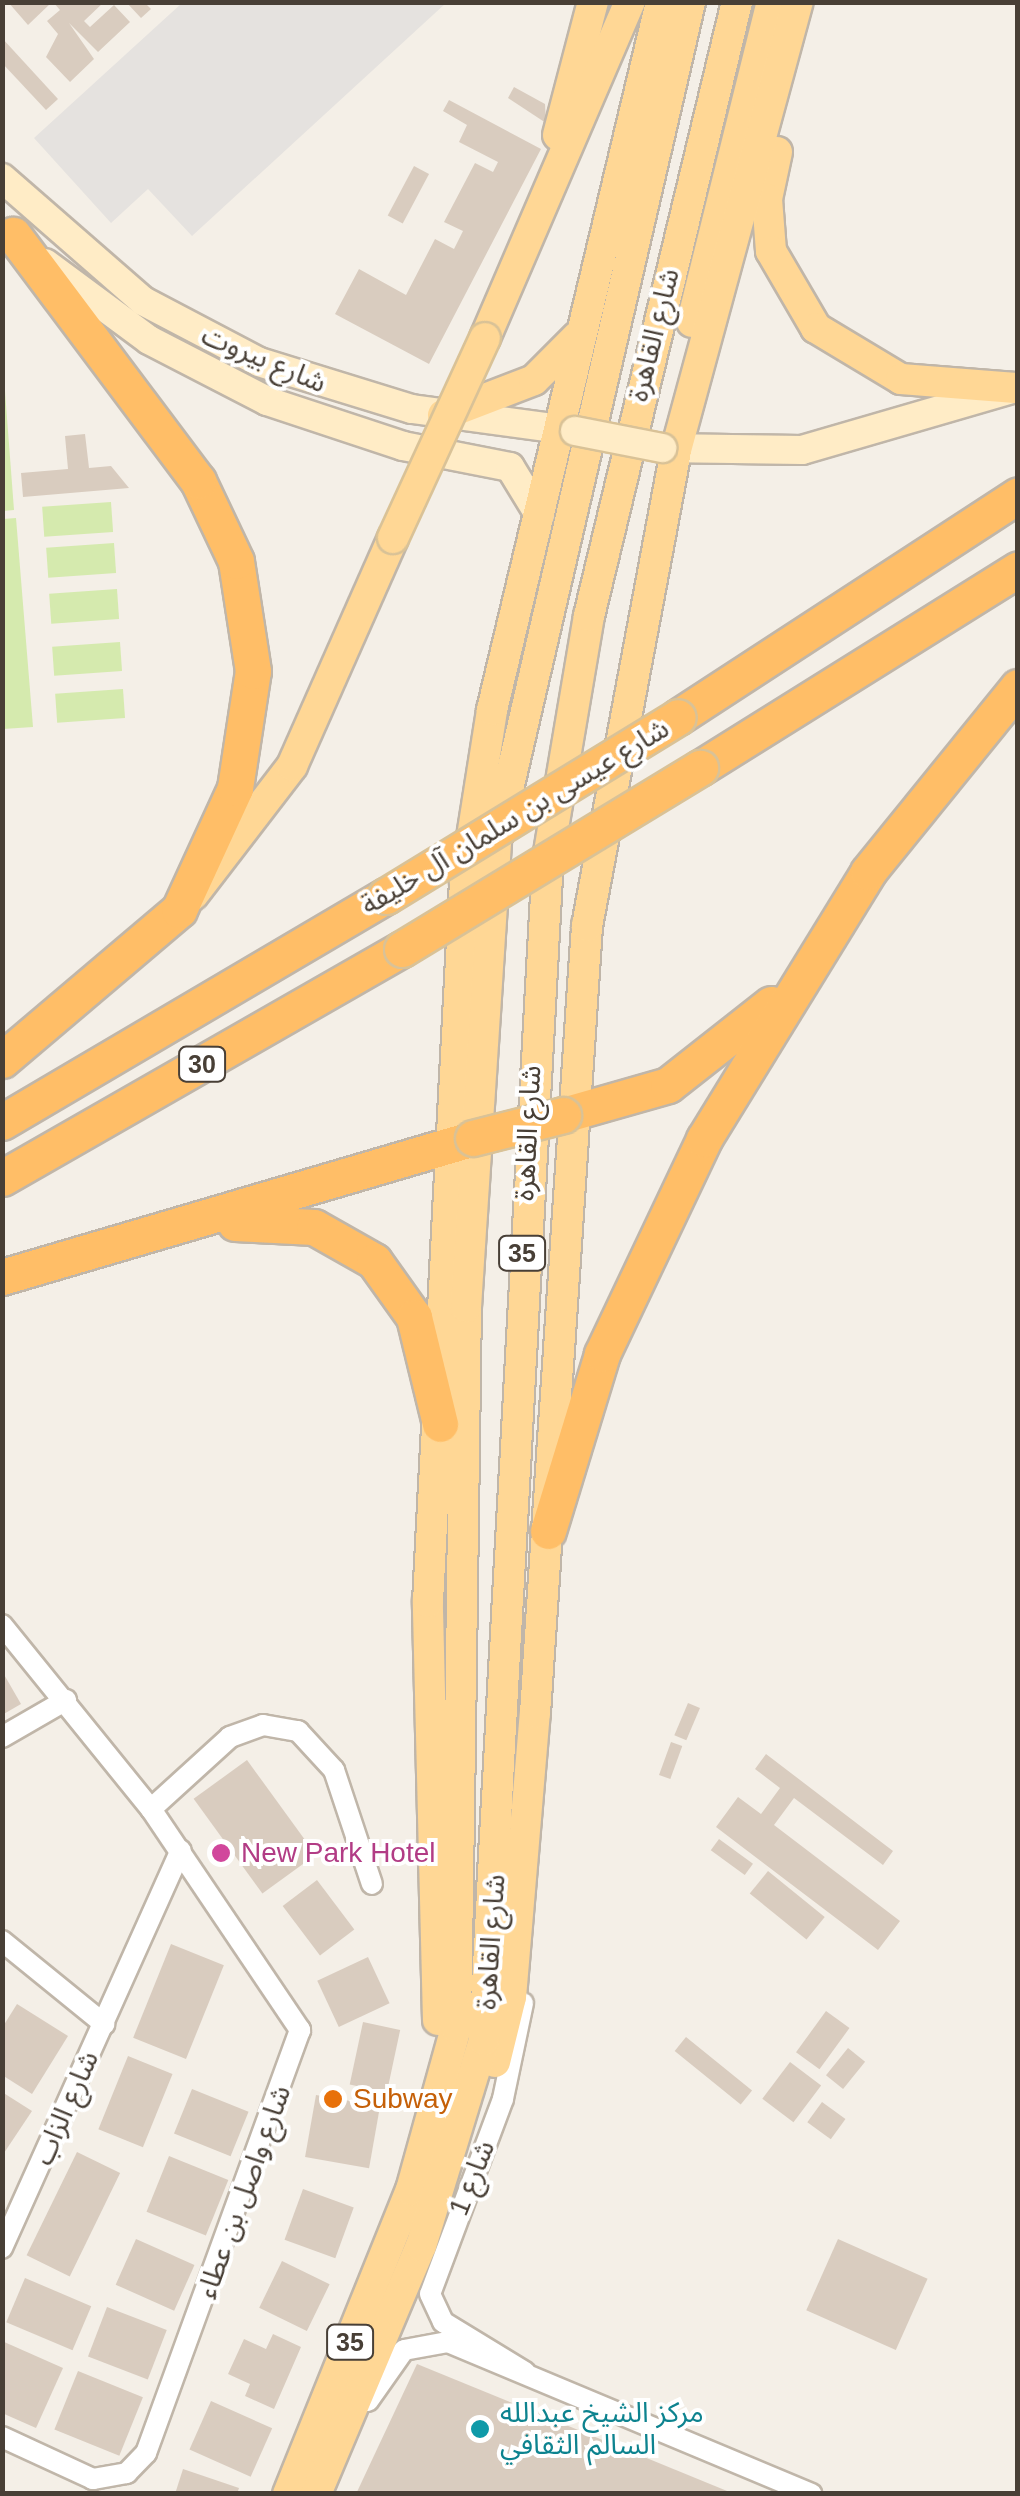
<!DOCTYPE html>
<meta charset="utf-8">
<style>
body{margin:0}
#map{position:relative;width:1020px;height:2496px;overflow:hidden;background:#f4efe7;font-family:Helvetica,"Noto Sans Arabic",sans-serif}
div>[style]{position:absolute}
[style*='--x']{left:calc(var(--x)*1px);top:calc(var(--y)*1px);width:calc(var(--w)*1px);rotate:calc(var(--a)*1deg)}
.green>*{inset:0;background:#d5eaae;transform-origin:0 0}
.parking>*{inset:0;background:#e5e2df}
.building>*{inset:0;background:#d9ccbf;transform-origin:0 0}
.roads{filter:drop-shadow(2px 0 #c0b6a9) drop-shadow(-2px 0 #c0b6a9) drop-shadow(0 2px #c0b6a9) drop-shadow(0 -2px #c0b6a9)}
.street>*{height:20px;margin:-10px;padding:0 10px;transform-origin:10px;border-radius:10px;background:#fff}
.secondary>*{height:28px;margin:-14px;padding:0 14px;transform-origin:14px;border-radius:14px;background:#ffecc6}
.primary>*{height:30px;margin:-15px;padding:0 15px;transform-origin:15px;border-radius:15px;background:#ffd795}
.highway>*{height:35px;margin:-17.5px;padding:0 17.5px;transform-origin:17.5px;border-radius:17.5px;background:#ffbe67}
.bridges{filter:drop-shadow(2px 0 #d9c297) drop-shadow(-2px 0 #d9c297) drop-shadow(0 2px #d9c297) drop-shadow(0 -2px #d9c297)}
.secondary-bridge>*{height:28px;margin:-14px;padding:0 14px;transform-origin:14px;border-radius:14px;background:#ffecc6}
.primary-bridge>*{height:30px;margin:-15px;padding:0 15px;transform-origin:15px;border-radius:15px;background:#ffd795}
.highway-bridge>*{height:35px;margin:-17.5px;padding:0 17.5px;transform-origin:17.5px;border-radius:17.5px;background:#ffbe67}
.dots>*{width:28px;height:28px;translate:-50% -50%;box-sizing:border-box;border:5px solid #fff;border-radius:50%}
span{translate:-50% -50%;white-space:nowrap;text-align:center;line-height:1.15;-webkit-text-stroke:8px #fff;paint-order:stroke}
.shield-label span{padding:2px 8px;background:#fff;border:2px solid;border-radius:8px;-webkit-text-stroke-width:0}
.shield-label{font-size:25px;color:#483f36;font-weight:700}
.street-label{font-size:28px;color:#483f36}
.hotel-label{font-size:28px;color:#b23c85}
.left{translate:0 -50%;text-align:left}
.food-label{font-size:28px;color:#c56008}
.culture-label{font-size:28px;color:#0d838f}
.frame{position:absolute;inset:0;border:5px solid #483f36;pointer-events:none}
</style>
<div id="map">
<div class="green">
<div style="clip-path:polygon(2px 352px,14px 510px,3px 511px,2px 511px)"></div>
<div style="left:111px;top:502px;width:30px;height:69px;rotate:86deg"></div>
<div style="clip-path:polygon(16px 518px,33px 727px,3px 729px,3px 519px)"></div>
<div style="left:114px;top:543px;width:30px;height:68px;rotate:86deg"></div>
<div style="left:117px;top:589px;width:30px;height:68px;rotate:86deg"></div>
<div style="left:120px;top:642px;width:29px;height:68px;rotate:86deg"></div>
<div style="left:123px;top:689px;width:29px;height:68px;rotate:86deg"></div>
</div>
<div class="parking">
<div style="clip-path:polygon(182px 3px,182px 2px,446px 3px,192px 236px,148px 189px,111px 223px,34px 138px)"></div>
</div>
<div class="building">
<div style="clip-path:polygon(8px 2px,52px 2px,28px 25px)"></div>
<div style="clip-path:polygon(53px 2px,104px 2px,84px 21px,90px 27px,114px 5px,130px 22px,98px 52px,69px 23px,94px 59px,70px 82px,46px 57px,58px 34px,47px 21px,60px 10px)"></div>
<div style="clip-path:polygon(126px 2px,144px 2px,151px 9px,141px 18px)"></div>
<div style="clip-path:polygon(2px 38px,58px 99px,46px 110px,2px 63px)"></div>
<div style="clip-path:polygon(514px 87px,545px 104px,546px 123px,508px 98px)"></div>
<div style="clip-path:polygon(449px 100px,541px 149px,429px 364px,335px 314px,359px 269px,406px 295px,435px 239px,454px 249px,463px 231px,444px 222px,475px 163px,493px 172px,498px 162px,459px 142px,467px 125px,443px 111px)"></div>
<div style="left:414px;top:166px;width:17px;height:56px;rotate:28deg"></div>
<div style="clip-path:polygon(85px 434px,89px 468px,111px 466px,129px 488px,23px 497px,21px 473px,68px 469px,65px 436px)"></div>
<div style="clip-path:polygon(2px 1671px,21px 1704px,2px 1715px)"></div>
<div style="left:688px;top:1703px;width:13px;height:35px;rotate:23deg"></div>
<div style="left:671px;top:1742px;width:12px;height:35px;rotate:20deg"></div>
<div style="clip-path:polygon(766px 1754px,893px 1851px,883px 1865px,794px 1798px,774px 1825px,900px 1921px,878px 1950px,716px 1827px,738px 1797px,761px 1814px,780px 1788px,755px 1769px)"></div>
<div style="left:247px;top:1760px;width:117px;height:66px;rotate:54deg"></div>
<div style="left:719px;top:1839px;width:42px;height:14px;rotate:36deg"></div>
<div style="left:768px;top:1871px;width:73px;height:29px;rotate:39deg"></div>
<div style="left:317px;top:1880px;width:62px;height:43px;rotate:53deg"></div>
<div style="left:171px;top:1944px;width:57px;height:101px;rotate:22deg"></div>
<div style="left:368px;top:1957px;width:51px;height:56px;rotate:65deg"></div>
<div style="clip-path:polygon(17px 2004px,68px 2036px,32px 2094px,2px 2075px,2px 2028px)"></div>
<div style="left:826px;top:2011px;width:29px;height:51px;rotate:36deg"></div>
<div style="left:363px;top:2022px;width:38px;height:64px;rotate:12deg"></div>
<div style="left:686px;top:2037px;width:85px;height:18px;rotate:39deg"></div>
<div style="left:848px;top:2048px;width:22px;height:35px;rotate:39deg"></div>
<div style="left:128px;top:2056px;width:48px;height:79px;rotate:22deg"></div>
<div style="left:790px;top:2062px;width:39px;height:46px;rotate:37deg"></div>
<div style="left:192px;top:2089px;width:61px;height:48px;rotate:22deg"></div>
<div style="clip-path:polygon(2px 2092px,32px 2111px,2px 2156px)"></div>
<div style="left:316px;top:2095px;width:65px;height:63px;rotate:10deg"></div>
<div style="left:822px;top:2102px;width:29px;height:25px;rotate:36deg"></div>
<div style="left:77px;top:2152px;width:48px;height:115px;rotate:26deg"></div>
<div style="left:169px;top:2156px;width:64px;height:60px;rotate:22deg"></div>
<div style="left:303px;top:2189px;width:54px;height:54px;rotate:20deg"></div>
<div style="left:136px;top:2239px;width:64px;height:50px;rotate:24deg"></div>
<div style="left:838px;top:2239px;width:98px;height:78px;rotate:24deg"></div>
<div style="left:282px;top:2261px;width:53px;height:52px;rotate:26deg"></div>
<div style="left:25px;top:2278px;width:72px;height:48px;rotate:23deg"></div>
<div style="left:107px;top:2307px;width:64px;height:53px;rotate:21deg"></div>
<div style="clip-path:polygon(273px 2334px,301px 2347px,274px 2409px,245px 2396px,250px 2384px,228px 2374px,244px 2339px,266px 2349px)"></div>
<div style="clip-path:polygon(2px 2341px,63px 2368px,36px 2428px,2px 2413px)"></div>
<div style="clip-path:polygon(417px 2364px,732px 2493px,732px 2494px,356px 2494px)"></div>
<div style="left:78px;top:2371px;width:70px;height:63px;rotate:22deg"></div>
<div style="left:211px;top:2401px;width:67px;height:53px;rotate:24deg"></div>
<div style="clip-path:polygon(183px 2469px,239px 2488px,237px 2494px,175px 2494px)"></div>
</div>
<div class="roads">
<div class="street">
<div style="--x:2;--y:1625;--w:237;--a:51"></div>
<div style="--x:151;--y:1809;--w:267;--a:56"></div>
<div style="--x:300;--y:2030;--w:450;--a:110"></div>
<div style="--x:146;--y:2453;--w:28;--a:134"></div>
<div style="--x:127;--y:2473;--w:35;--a:170"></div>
<div style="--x:93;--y:2479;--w:100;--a:-155.2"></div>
<div style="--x:2;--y:1737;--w:74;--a:-30"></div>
<div style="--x:151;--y:1809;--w:107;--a:-42.3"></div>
<div style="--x:230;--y:1737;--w:35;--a:-20"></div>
<div style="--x:263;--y:1725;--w:36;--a:10"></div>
<div style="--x:298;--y:1731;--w:53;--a:47.3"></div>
<div style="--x:334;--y:1770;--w:120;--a:71.6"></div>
<div style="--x:2;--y:1941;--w:132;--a:39.1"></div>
<div style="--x:523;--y:2003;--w:98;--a:101.8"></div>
<div style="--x:503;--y:2099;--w:208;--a:110.5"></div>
<div style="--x:430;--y:2294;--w:31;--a:65"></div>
<div style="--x:443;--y:2322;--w:96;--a:31.4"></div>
<div style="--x:2;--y:2248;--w:436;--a:-65.8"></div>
<div style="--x:368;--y:2401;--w:62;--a:-54.8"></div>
<div style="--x:404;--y:2350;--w:45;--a:-10.3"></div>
<div style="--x:448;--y:2342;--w:394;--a:22.7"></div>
</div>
<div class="secondary">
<div style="--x:2;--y:178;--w:187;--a:41.1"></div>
<div style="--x:143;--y:301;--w:131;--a:27.7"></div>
<div style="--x:259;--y:362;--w:160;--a:17.1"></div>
<div style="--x:412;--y:409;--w:164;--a:7.7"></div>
<div style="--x:45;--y:263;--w:129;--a:36.5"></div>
<div style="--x:149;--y:340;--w:133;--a:27.3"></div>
<div style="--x:267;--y:401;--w:143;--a:18.3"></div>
<div style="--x:403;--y:446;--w:109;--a:11.1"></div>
<div style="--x:510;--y:467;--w:57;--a:58.5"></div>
<div style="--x:662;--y:448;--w:140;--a:0.8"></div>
<div style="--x:802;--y:450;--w:223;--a:-16.2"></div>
</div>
<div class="primary">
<div style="--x:558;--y:135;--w:138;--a:-75.3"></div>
<div style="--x:777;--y:152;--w:48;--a:102"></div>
<div style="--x:767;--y:199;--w:52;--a:85.6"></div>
<div style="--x:771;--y:251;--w:89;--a:59.7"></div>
<div style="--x:816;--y:328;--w:99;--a:31"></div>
<div style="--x:901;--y:379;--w:115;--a:4.5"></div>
<div style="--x:692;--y:322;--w:330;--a:-76"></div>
<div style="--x:485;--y:338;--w:366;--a:-66.7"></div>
<div style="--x:443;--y:415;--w:97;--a:-21"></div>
<div style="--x:534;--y:380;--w:61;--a:-45"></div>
<div style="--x:193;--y:895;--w:163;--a:-52.5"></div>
<div style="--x:292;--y:766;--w:249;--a:-66.1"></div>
<div style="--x:438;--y:2020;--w:418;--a:-91.4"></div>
<div style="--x:428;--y:1602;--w:722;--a:-87.06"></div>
<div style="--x:465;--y:881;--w:173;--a:-81"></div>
<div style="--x:492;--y:710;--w:728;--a:-76.57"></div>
<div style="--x:495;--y:2062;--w:67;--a:-76.2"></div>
<div style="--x:511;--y:1997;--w:285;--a:-85.2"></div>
<div style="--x:535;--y:1713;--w:789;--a:-86.22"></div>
<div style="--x:587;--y:926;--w:484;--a:-79.4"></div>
<div style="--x:676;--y:450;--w:464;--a:-74.8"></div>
<div style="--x:288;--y:2494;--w:328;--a:-68"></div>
<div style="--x:411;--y:2190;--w:168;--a:-74.5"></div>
<div style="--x:456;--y:2028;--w:721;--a:-89.21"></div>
<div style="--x:466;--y:1307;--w:467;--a:-86.3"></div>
<div style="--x:496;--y:841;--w:861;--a:-76.98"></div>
<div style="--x:316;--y:2494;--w:269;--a:-67.1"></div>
<div style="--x:421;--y:2246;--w:215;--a:-73"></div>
<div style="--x:484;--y:2040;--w:1184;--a:-86.9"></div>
<div style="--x:548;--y:858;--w:245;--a:-80.4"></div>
<div style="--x:589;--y:616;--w:632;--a:-76.45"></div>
</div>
<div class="highway">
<div style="--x:678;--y:717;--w:406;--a:-33.1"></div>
<div style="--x:700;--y:768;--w:375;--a:-32"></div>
<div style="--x:2;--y:1060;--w:232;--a:-40.3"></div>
<div style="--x:179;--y:910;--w:134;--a:-65.3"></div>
<div style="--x:235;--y:788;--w:118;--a:-81.3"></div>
<div style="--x:253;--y:671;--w:111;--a:-98.8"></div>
<div style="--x:236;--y:561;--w:89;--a:-115.4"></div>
<div style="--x:198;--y:481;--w:308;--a:-126.9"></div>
<div style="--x:563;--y:1115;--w:109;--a:-15.9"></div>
<div style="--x:668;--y:1085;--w:131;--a:-38.2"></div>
<div style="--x:2;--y:1122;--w:446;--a:-30.5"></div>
<div style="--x:2;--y:1178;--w:461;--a:-29.8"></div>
<div style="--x:235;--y:1223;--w:79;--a:2.9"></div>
<div style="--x:314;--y:1227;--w:69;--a:29.5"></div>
<div style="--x:374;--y:1261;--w:69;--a:54.5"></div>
<div style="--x:414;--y:1317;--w:110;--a:76.3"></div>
<div style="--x:2;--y:1277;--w:491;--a:-16.4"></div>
<div style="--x:548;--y:1531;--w:185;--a:-73"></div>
<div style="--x:602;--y:1354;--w:238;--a:-64.6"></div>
<div style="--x:704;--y:1139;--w:313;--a:-58.4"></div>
<div style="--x:868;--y:872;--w:238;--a:-51"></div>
</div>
</div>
<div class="bridges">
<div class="secondary-bridge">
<div style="--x:575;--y:431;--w:89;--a:11.1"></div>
</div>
<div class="primary-bridge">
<div style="--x:393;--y:538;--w:220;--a:-65.3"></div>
</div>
<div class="highway-bridge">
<div style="--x:386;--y:896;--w:342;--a:-31.5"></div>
<div style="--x:402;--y:949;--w:349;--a:-31.3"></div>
<div style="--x:473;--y:1138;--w:93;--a:-14.3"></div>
</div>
</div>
<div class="dots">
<div style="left:221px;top:1853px;background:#d1479c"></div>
<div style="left:333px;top:2099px;background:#e8710a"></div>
<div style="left:480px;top:2429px;background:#0f9aa8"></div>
</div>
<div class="shield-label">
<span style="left:202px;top:1064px">30</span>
<span style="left:522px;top:1253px">35</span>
<span style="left:350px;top:2342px">35</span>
</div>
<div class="street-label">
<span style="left:654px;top:335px;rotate:-76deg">شارع القاهرة</span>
<span style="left:264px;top:359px;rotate:23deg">شارع بيروت</span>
<span style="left:515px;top:817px;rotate:-31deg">شارع عيسى بن سلمان آل خليفة</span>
<span style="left:528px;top:1133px;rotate:-87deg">شارع القاهرة</span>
<span style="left:491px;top:1942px;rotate:-86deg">شارع القاهرة</span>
<span style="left:66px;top:2108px;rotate:-66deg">شارع الزاب</span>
<span style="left:472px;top:2178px;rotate:-68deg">شارع 1</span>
<span style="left:244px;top:2192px;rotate:-70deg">شارع واصل بن عطاء</span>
</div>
<div class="hotel-label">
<span class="left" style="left:241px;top:1853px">New Park Hotel</span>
</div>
<div class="food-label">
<span class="left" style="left:353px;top:2099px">Subway</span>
</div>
<div class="culture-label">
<span class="left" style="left:500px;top:2429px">مركز الشيخ عبدالله<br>السالم الثقافي</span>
</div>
<div class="frame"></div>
</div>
